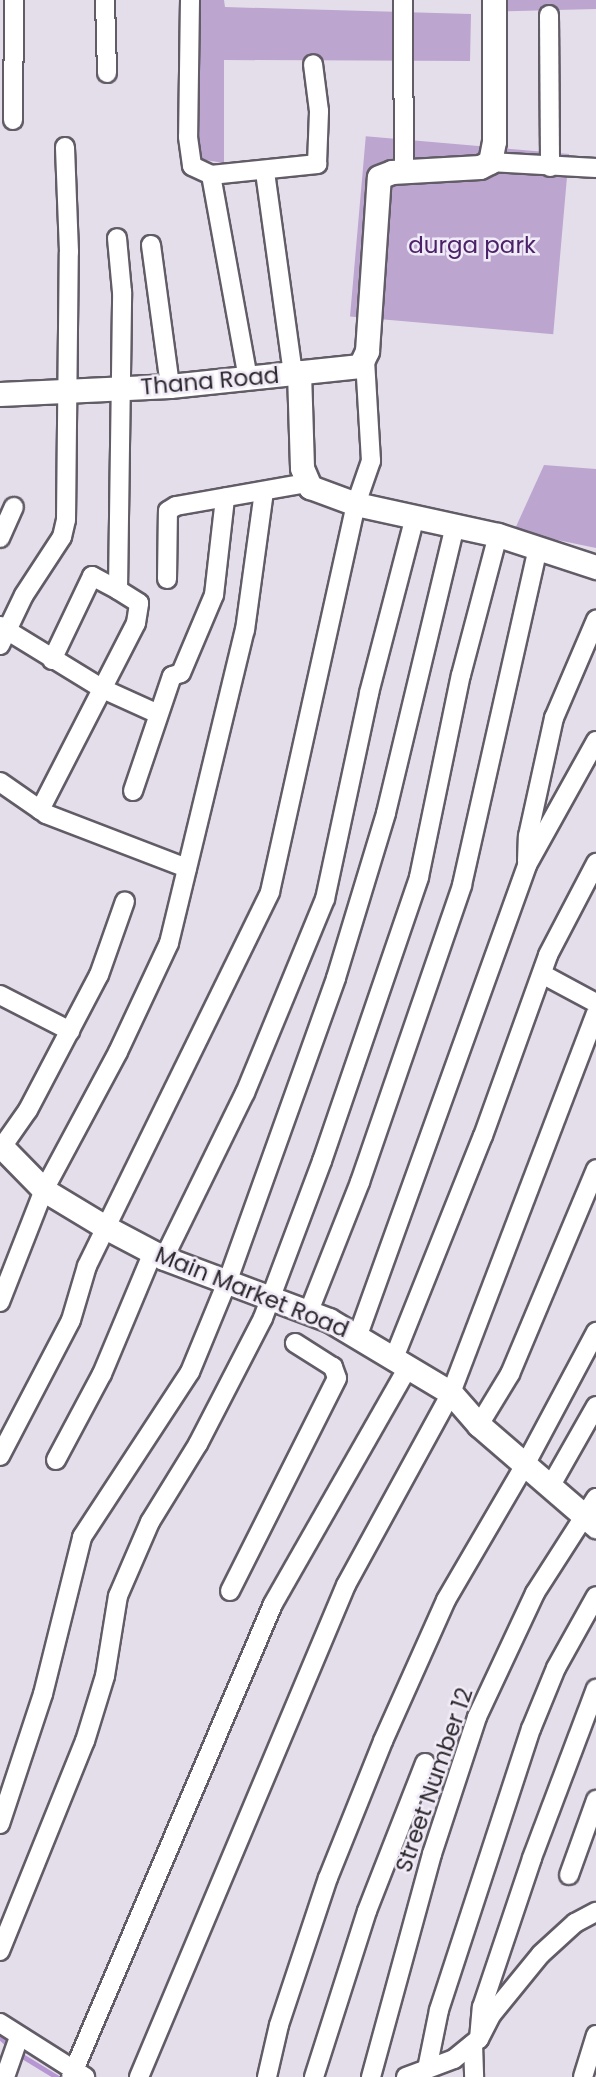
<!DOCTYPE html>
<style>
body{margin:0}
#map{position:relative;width:596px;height:2077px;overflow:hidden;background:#e4deea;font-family:Poppins,sans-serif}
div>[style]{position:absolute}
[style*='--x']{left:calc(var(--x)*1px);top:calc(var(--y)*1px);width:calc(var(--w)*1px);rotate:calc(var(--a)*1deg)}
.green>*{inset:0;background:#bca6d0;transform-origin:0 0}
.stream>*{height:4.5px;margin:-2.25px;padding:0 2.25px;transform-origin:2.25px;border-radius:2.25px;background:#b797d3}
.roads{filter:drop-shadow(2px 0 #625c67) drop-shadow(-2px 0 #625c67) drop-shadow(0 2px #625c67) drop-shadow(0 -2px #625c67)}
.minor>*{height:18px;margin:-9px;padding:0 9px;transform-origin:9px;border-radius:9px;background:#fff}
.tertiary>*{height:23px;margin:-11.5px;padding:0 11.5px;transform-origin:11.5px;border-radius:11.5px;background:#fff}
span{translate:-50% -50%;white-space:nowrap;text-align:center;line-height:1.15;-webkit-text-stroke:5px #f1ebf7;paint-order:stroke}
.park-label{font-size:23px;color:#4b2269}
.street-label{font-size:23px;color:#2b282d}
</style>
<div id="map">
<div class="green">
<div style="clip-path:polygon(186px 0,224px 0,225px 7px,471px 14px,470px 61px,224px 60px,224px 163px,186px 157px)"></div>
<div style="clip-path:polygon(483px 0,596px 0,596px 9px,482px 12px)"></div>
<div style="left:569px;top:154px;width:181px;height:204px;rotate:95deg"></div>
<div style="clip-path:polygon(544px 465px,596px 469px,596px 548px,514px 531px)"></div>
</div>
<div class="stream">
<div style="--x:0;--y:2037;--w:13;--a:42"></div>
<div style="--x:19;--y:2054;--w:44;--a:31.2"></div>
</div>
<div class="roads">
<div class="minor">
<div style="--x:105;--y:0;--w:73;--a:88.4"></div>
<div style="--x:190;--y:0;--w:137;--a:90.8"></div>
<div style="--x:188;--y:137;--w:29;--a:82"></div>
<div style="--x:192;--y:166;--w:21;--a:25"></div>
<div style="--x:211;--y:175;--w:107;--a:-5.9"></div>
<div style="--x:317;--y:164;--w:53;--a:-87.8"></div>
<div style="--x:319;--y:111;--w:47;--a:-97.3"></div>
<div style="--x:403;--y:0;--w:172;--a:89.7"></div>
<div style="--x:549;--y:15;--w:152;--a:89.6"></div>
<div style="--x:13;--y:120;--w:120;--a:-89.5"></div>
<div style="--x:490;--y:162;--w:106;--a:3.2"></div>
<div style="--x:265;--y:172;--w:203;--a:82.1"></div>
<div style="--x:211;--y:175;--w:206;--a:79.7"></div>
<div style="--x:151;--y:245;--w:142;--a:82.3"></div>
<div style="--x:0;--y:538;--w:34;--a:-66"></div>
<div style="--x:167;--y:579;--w:68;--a:-89.2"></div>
<div style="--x:168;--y:511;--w:9;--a:-32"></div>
<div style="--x:176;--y:506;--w:132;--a:-10"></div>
<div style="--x:0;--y:626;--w:121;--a:31.5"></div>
<div style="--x:103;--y:689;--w:60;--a:24.4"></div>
<div style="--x:0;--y:645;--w:55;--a:-64.4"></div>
<div style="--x:24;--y:595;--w:69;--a:-56.8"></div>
<div style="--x:62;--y:537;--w:17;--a:-77"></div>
<div style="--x:66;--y:520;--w:268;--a:-89.4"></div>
<div style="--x:69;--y:252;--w:105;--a:-92.2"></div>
<div style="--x:52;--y:660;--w:93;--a:-64.5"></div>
<div style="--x:92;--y:576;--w:30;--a:28"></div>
<div style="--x:0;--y:782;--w:56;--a:34.8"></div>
<div style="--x:46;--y:814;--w:151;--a:21"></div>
<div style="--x:133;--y:791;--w:121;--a:-71.3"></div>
<div style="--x:172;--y:676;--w:9;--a:-18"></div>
<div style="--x:181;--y:673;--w:85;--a:-67.1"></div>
<div style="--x:214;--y:595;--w:98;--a:-83.5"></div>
<div style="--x:40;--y:810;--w:210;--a:-62.8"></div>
<div style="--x:136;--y:623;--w:20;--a:-81"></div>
<div style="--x:139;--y:603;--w:25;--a:-148"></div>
<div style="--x:118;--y:590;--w:298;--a:-89.2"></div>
<div style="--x:122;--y:292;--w:54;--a:-95.3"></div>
<div style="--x:527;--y:861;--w:25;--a:-88"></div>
<div style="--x:528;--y:836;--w:121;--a:-77.6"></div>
<div style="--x:554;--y:718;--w:107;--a:-66.8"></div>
<div style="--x:542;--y:974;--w:61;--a:28.2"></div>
<div style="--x:0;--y:995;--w:79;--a:27.2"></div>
<div style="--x:2;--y:1147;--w:45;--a:-54.9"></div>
<div style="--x:28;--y:1110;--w:153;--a:-62.3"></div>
<div style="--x:99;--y:975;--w:78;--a:-70.6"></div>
<div style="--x:164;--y:1258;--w:184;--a:-63.9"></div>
<div style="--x:245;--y:1093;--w:210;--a:-67.6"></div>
<div style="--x:325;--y:899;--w:211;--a:-77.9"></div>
<div style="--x:369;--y:693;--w:182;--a:-75.4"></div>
<div style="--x:0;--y:1302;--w:120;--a:-68.6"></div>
<div style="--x:44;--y:1190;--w:157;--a:-61.8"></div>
<div style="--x:118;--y:1052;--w:120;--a:-64.9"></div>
<div style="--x:169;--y:943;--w:322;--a:-76.4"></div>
<div style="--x:245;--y:630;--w:140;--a:-82.2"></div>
<div style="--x:309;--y:1311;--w:139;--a:-68.4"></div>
<div style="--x:360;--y:1182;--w:314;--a:-71"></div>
<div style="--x:462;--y:885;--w:345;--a:-77.3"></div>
<div style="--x:358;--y:1335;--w:499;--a:-70.2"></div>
<div style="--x:527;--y:865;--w:142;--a:-60.9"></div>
<div style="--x:394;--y:1358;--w:239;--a:-68.2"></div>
<div style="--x:483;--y:1136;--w:192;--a:-70.2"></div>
<div style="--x:548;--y:955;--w:104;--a:-62.4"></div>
<div style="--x:479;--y:1425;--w:60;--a:-58.7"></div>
<div style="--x:510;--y:1374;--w:222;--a:-67.2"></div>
<div style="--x:0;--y:1456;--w:153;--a:-62.4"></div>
<div style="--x:71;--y:1320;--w:56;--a:-73.5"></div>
<div style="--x:87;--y:1266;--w:416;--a:-63.9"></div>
<div style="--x:270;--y:892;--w:397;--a:-77.5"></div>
<div style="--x:356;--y:504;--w:46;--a:-70.8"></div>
<div style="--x:371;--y:461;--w:100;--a:-93.4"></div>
<div style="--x:56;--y:1460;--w:98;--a:-61.9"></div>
<div style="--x:102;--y:1374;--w:132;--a:-67.3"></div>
<div style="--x:550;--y:1487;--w:93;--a:-60.4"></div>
<div style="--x:230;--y:1591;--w:238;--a:-63.3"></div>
<div style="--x:337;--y:1378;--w:12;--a:-110"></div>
<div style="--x:333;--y:1367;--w:45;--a:-147.7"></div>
<div style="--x:0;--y:1824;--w:137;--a:-71.7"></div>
<div style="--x:43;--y:1694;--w:162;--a:-76"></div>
<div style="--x:82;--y:1537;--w:197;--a:-56.8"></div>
<div style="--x:190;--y:1372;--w:100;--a:-67.6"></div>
<div style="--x:228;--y:1280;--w:321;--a:-70.3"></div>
<div style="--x:336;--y:978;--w:172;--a:-73.1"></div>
<div style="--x:386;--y:813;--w:296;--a:-76.5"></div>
<div style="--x:569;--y:1875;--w:80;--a:-70.2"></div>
<div style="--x:0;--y:1951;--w:227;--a:-68"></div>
<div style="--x:85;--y:1741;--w:68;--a:-72.9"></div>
<div style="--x:105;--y:1676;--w:81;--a:-80.8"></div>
<div style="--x:118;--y:1596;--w:81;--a:-66.6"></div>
<div style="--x:150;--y:1522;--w:92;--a:-58.4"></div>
<div style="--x:198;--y:1444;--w:142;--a:-62.7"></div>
<div style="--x:263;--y:1318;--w:168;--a:-69.4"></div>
<div style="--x:322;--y:1161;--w:300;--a:-71.1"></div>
<div style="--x:419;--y:877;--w:206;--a:-78.3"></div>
<div style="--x:461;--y:675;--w:145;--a:-75.2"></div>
<div style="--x:0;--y:2023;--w:101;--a:32.4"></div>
<div style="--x:479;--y:2039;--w:32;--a:-85"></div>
<div style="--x:482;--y:2007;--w:157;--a:-71.4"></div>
<div style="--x:532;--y:1858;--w:181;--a:-69.3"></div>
<div style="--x:473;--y:2044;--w:33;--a:88"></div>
<div style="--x:427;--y:2069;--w:60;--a:-78.5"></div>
<div style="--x:439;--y:2010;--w:296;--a:-71.9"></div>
<div style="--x:531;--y:1729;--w:66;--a:-67.7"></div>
<div style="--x:556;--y:1668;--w:82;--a:-60.9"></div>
<div style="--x:5;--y:2077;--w:42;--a:-70.7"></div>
<div style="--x:71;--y:2077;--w:514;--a:-66.87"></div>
<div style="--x:273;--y:1604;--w:273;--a:-60.3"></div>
<div style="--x:139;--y:2077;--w:534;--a:-67.18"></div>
<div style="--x:346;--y:1585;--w:219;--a:-61.3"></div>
<div style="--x:451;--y:1393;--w:406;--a:-69.1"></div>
<div style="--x:267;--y:2077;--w:53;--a:-77"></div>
<div style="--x:279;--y:2025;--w:155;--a:-71.6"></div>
<div style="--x:328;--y:1878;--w:148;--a:-68.1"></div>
<div style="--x:383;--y:1741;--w:154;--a:-65.9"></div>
<div style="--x:446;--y:1600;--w:156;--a:-59.7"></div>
<div style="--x:525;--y:1465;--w:151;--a:-61.9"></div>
<div style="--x:314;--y:2077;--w:174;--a:-72.3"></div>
<div style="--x:367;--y:1911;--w:159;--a:-68.6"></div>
<div style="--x:371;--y:2077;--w:231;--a:-74.7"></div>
<div style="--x:432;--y:1854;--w:144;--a:-71.8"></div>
<div style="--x:477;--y:1717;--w:137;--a:-64.9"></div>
<div style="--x:535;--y:1593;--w:113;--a:-57.3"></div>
<div style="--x:406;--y:2077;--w:51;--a:-20.6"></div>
<div style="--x:454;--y:2059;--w:32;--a:-39"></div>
<div style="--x:479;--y:2039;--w:28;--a:-63"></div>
<div style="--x:492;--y:2014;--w:77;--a:-50.8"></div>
<div style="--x:541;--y:1954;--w:46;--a:-42.4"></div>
<div style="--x:575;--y:1923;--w:24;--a:-28"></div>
<div style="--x:583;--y:2077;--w:44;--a:-72.8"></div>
</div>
<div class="tertiary">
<div style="--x:299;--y:372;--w:96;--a:88.2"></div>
<div style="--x:302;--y:468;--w:21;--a:67"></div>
<div style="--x:310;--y:487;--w:49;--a:20.3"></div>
<div style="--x:356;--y:504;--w:145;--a:12.3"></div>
<div style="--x:498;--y:535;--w:103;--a:18.1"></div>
<div style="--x:0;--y:394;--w:170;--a:-2.7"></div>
<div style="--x:170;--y:386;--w:191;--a:-6"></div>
<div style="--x:360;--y:366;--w:17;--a:-65"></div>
<div style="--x:367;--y:351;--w:174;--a:-86.1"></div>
<div style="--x:379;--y:177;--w:14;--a:-21"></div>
<div style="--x:392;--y:172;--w:88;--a:-3.3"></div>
<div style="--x:480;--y:167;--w:11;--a:-27"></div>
<div style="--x:490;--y:162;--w:21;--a:-79"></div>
<div style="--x:494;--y:141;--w:141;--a:-90"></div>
<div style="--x:0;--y:1145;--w:63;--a:45.6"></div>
<div style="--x:44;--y:1190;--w:74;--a:31.1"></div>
<div style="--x:107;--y:1228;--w:64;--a:27.8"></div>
<div style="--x:164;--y:1258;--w:176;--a:20.6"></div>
<div style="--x:329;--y:1320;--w:142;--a:30.9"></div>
<div style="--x:451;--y:1393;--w:43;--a:48.8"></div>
<div style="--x:479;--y:1425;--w:155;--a:40.8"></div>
</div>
</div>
<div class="park-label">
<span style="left:472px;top:245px">durga park</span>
</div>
<div class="street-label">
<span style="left:210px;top:381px;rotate:-5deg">Thana Road</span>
<span style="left:252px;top:1292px;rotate:22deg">Main Market Road</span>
<span style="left:434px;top:1780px;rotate:-71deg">Street Number 12</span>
</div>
</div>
